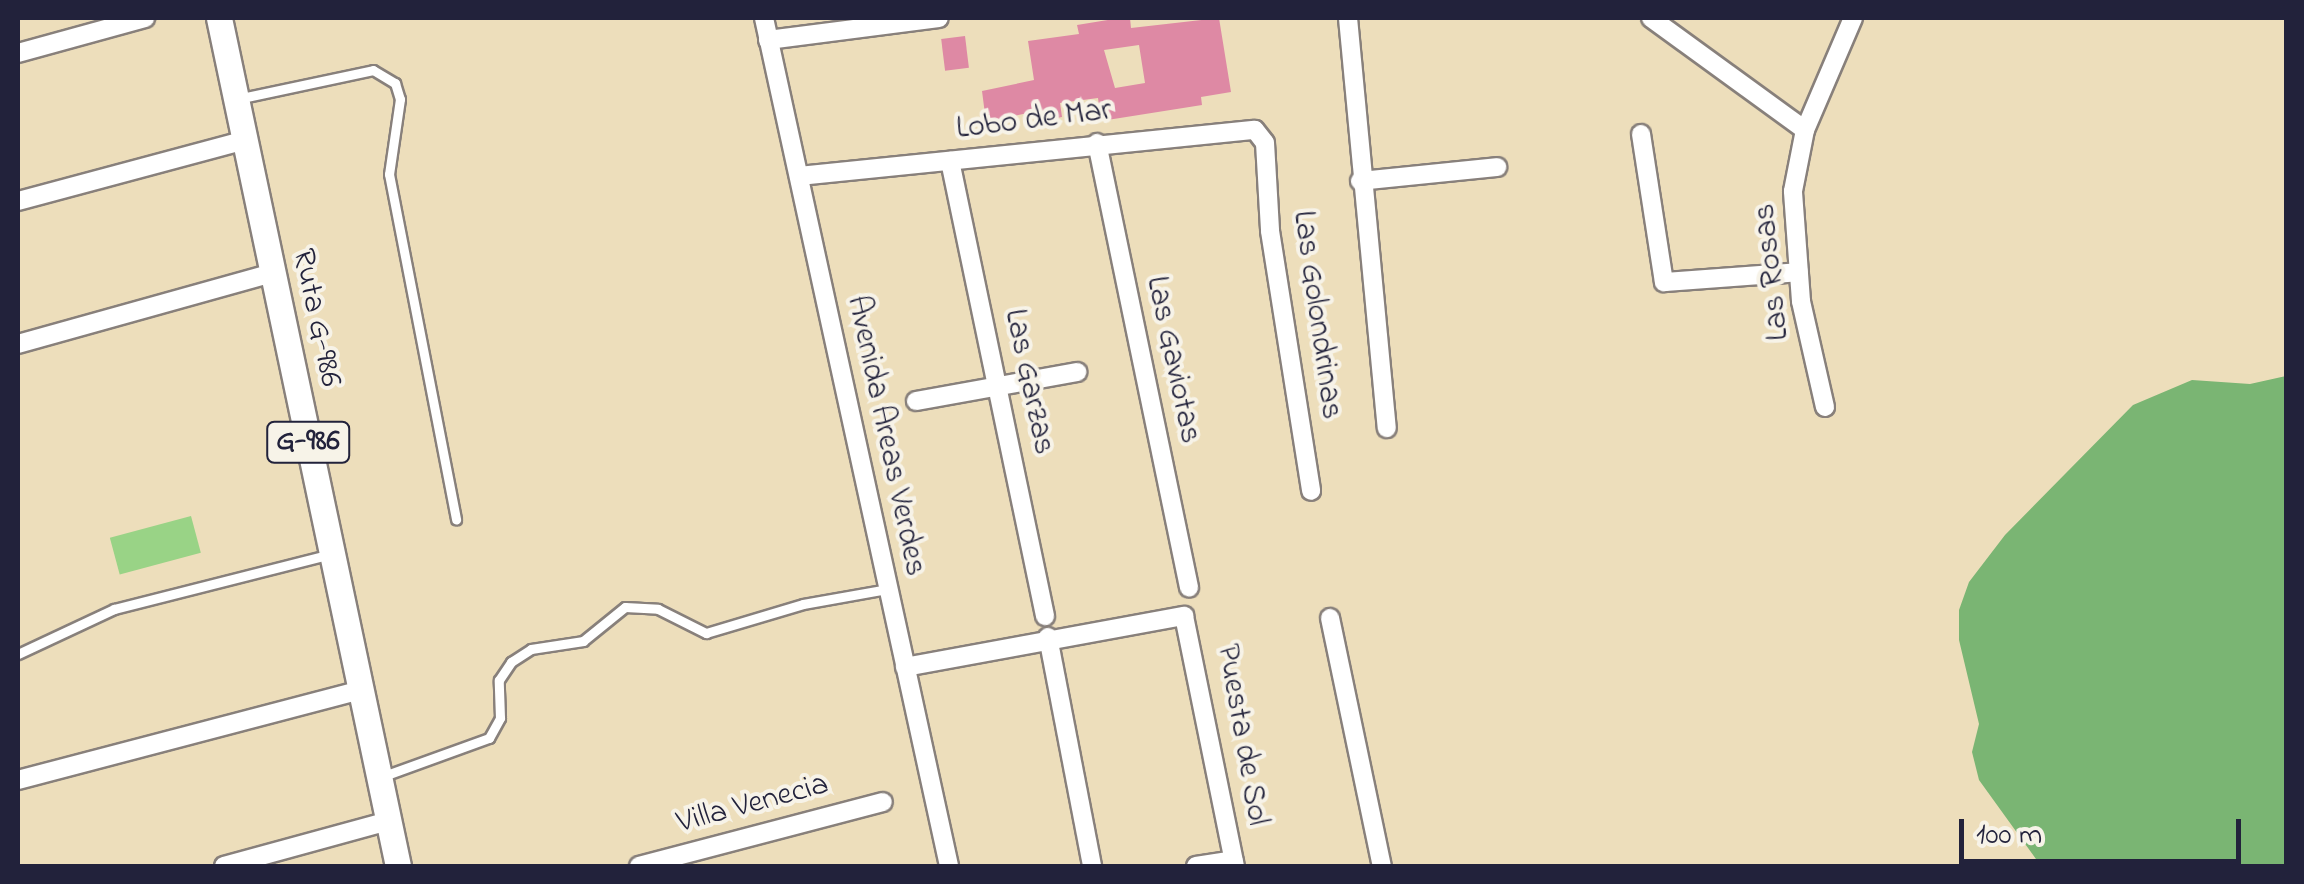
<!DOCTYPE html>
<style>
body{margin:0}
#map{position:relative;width:2304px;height:884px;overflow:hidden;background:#eddebb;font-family:"Indie Flower",sans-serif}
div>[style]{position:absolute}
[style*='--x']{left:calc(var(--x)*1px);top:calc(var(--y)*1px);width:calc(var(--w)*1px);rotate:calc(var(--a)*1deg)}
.green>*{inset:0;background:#99d386;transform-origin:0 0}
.forest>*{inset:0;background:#7ab573}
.building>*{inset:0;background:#de89a4;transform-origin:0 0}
.roads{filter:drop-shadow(2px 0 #88807b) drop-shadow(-2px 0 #88807b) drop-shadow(0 2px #88807b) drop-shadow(0 -2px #88807b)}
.service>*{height:9px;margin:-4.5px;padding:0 4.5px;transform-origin:4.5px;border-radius:4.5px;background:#fff}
.minor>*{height:18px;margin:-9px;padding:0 9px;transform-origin:9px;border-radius:9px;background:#fff}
.primary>*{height:25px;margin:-12.5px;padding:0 12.5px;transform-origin:12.5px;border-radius:12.5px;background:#fff}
span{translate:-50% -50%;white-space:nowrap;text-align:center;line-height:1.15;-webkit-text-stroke:8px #f7f3e8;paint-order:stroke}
.shield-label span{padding:2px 8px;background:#f7f3e8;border:2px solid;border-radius:8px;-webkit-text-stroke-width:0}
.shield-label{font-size:30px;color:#22223b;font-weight:700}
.street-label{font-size:32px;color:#22223b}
.frame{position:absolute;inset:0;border:20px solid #22223b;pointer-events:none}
.scale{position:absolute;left:1959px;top:819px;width:282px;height:45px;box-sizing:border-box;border:5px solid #22223b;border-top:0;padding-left:12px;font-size:30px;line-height:35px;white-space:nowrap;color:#22223b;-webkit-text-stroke:8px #f7f3e8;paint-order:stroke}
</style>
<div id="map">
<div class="green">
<div style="left:191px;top:516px;width:38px;height:84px;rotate:75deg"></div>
</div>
<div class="forest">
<div style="clip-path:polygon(2286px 376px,2286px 866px,2041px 866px,1979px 780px,1972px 752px,1979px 724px,1959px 640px,1959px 610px,1969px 582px,2005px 535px,2133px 405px,2192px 380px,2250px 384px)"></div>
</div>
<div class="building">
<div style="clip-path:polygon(evenodd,1120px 18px,1130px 18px,1131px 28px,1219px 18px,1231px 92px,1201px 97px,1202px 105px,1101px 121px,1098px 98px,1060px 103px,1062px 117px,1044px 120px,1042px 110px,986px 122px,982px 91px,1034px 80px,1028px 41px,1079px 34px,1077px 25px,1120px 18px,1139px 45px,1145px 83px,1115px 88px,1104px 50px,1139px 45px)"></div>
<div style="left:965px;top:36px;width:32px;height:24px;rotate:83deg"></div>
</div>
<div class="roads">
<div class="service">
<div style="--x:237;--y:99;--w:139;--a:-12"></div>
<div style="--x:373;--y:70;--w:26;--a:31"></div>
<div style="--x:395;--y:83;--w:17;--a:73"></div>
<div style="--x:400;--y:99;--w:76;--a:98.3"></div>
<div style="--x:389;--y:174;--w:352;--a:79"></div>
<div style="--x:18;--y:654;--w:106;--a:-25.1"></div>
<div style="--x:114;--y:609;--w:221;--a:-14.2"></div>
<div style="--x:381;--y:777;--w:115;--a:-19.9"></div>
<div style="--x:489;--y:738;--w:23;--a:-61"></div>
<div style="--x:500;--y:718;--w:38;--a:-92"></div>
<div style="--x:499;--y:680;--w:22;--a:-56"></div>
<div style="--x:511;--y:662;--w:24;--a:-33"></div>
<div style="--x:531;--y:649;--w:53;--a:-8.7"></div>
<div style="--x:583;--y:641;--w:54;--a:-39"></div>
<div style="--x:625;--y:607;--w:33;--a:3"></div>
<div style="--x:658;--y:609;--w:54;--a:26.6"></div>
<div style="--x:706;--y:633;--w:101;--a:-16.6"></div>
<div style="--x:803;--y:604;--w:85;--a:-10.1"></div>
</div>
<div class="minor">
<div style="--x:764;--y:18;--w:868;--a:77.69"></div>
<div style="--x:1348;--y:18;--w:412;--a:84.6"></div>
<div style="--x:1651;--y:18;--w:190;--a:36"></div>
<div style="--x:768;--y:40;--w:172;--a:-7.3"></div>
<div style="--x:18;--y:53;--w:132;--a:-15.4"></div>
<div style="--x:1641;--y:134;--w:150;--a:81.2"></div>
<div style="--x:1664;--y:282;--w:135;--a:-4.2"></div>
<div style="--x:1097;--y:143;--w:454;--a:78.3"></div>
<div style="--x:950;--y:161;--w:465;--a:78.2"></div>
<div style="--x:799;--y:176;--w:458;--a:-5.8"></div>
<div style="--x:1255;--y:130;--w:16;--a:52"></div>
<div style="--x:1265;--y:143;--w:88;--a:86.7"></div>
<div style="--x:1270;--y:231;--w:263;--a:81"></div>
<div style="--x:1360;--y:181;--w:138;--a:-5.8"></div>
<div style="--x:18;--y:201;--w:235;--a:-15"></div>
<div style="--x:18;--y:344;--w:265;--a:-15.6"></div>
<div style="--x:916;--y:401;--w:164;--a:-10.2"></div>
<div style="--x:1825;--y:407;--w:109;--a:-102.8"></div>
<div style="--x:1801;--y:301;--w:110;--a:-94.2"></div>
<div style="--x:1793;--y:191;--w:62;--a:-78.9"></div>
<div style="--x:1805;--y:130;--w:122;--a:-66.8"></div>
<div style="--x:1330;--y:618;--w:253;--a:78.2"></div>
<div style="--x:1048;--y:637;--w:233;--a:79.1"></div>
<div style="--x:905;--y:667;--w:284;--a:-10.4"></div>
<div style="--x:1184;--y:616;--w:255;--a:78.5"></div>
<div style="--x:18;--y:780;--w:354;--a:-14.7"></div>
<div style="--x:224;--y:866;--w:170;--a:-15.3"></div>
<div style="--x:639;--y:866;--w:252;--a:-14.7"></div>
<div style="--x:1196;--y:866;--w:38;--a:-9"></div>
</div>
<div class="primary">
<div style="--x:219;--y:18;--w:867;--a:78.08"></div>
</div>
</div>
<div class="shield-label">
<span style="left:308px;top:442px">G-986</span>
</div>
<div class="street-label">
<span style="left:1034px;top:121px;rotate:-7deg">Lobo de Mar</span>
<span style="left:1773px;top:272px;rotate:-96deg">Las Rosas</span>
<span style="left:1316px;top:315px;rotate:82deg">Las Golondrinas</span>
<span style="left:315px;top:318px;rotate:78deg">Ruta G-986</span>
<span style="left:1172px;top:360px;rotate:78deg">Las Gaviotas</span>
<span style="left:1028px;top:382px;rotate:78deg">Las Garzas</span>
<span style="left:885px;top:436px;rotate:78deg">Avenida Areas Verdes</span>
<span style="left:1241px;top:735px;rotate:80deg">Puesta de Sol</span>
<span style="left:753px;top:805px;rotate:-15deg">Villa Venecia</span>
</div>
<div class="frame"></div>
<div class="scale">100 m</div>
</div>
